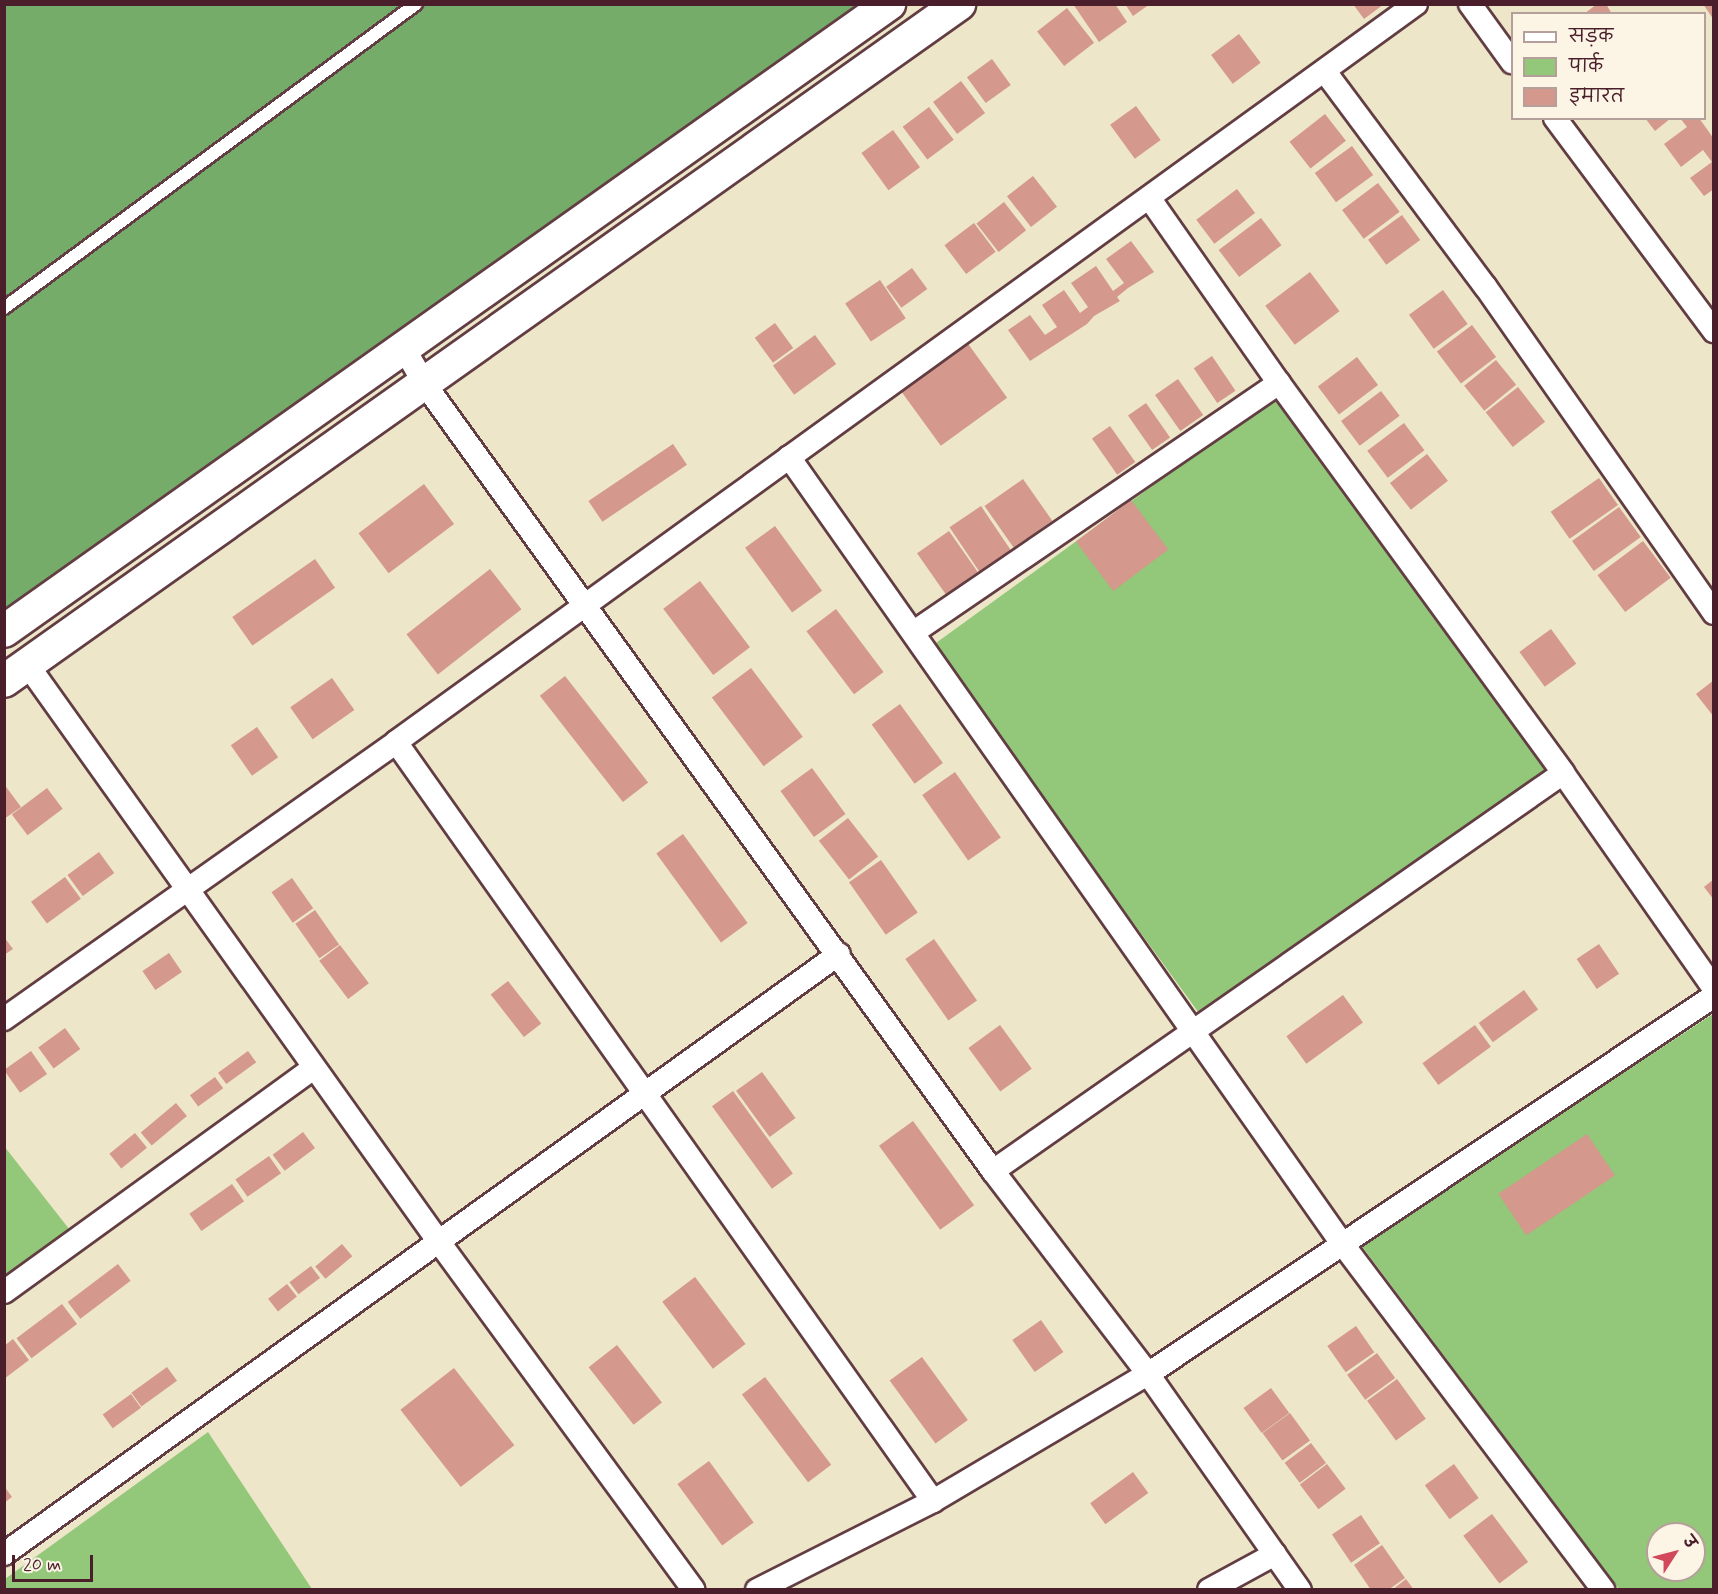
<!DOCTYPE html>
<meta charset="utf-8">
<style>
body{margin:0}
#map{position:relative;width:1718px;height:1594px;overflow:hidden;background:#ede6c9;font-family:Mynerve,"Playpen Sans Deva",sans-serif}
div>[style]{position:absolute}
[style*='--x']{left:calc(var(--x)*1px);top:calc(var(--y)*1px);width:calc(var(--w)*1px);rotate:calc(var(--a)*1deg)}
.green>*{inset:0;background:#93c779;transform-origin:0 0}
.forest>*{inset:0;background:#76ac69}
.building>*{inset:0;background:#d4988d;transform-origin:0 0}
.roads{filter:drop-shadow(2px 0 #623d43) drop-shadow(-2px 0 #623d43) drop-shadow(0 2px #623d43) drop-shadow(0 -2px #623d43)}
.lane>*{height:12px;margin:-6px;padding:0 6px;transform-origin:6px;border-radius:6px;background:#fff}
.street>*{height:22px;margin:-11px;padding:0 11px;transform-origin:11px;border-radius:11px;background:#fff}
.secondary>*{height:32px;margin:-16px;padding:0 16px;transform-origin:16px;border-radius:16px;background:#fff}
span{translate:-50% -50%;white-space:nowrap;text-align:center;line-height:1.15;-webkit-text-stroke:6px #fcf5e5;paint-order:stroke}
.frame{position:absolute;inset:0;border:6px solid #4a1f2b;pointer-events:none}
.legend{position:absolute;left:1511px;top:12px;width:195px;height:108px;box-sizing:border-box;background:#fcf5e5;border:2px solid #b59f9b;margin:0;padding:8px 10px;list-style:none;font-size:18px;color:#4a1f2b}
.legend li{display:flex;align-items:center;gap:12px;height:30px}
.legend b{width:30px;border:2px solid #b59f9b}
.north{position:absolute;left:1646px;top:1522px;width:60px;height:60px;box-sizing:border-box;background:#fcf5e5;border:2px solid #b59f9b;border-radius:50%;rotate:54deg;font-size:16px;font-weight:700;line-height:24px;text-align:center;color:#4a1f2b}
.north::after{content:'';display:block;margin:auto;width:21px;height:27px;background:#d1495b;clip-path:polygon(50% 0,100% 100%,50% 72%,0 100%)}
.scale{position:absolute;left:12px;top:1555px;width:81px;height:27px;box-sizing:border-box;border:3px solid #4a1f2b;border-top:0;padding-left:8px;font-size:18px;line-height:21px;white-space:nowrap;color:#4a1f2b;-webkit-text-stroke:4px #fcf5e5;paint-order:stroke}
</style>
<div id="map">
<div class="green">
<div style="left:1276px;top:396px;width:467px;height:425px;rotate:54deg"></div>
<div style="clip-path:polygon(evenodd,1713px 1014px,1713px 1589px,1619px 1589px,1361px 1245px,1713px 1014px,1658px 1534px,1694px 1534px,1694px 1570px,1658px 1570px,1658px 1534px)"></div>
<div style="clip-path:polygon(4px 1146px,73px 1234px,4px 1284px)"></div>
<div style="clip-path:polygon(208px 1432px,312px 1589px,5px 1589px,5px 1579px)"></div>
</div>
<div class="forest">
<div style="clip-path:polygon(5px 5px,860px 5px,5px 618px)"></div>
</div>
<div class="building">
<div style="clip-path:polygon(1073px 4px,1115px 4px,1127px 22px,1099px 42px)"></div>
<div style="clip-path:polygon(1125px 4px,1150px 4px,1133px 16px)"></div>
<div style="clip-path:polygon(1353px 4px,1384px 4px,1364px 19px)"></div>
<div style="clip-path:polygon(1597px 4px,1606px 4px,1612px 14px,1584px 14px)"></div>
<div style="clip-path:polygon(1703px 4px,1714px 4px,1714px 20px)"></div>
<div style="left:1067px;top:8px;width:44px;height:38px;rotate:52deg"></div>
<div style="left:1239px;top:34px;width:36px;height:35px;rotate:53deg"></div>
<div style="left:992px;top:59px;width:32px;height:31px;rotate:54deg"></div>
<div style="left:961px;top:81px;width:40px;height:35px;rotate:53deg"></div>
<div style="left:1136px;top:106px;width:42px;height:32px;rotate:54deg"></div>
<div style="left:929px;top:107px;width:41px;height:33px;rotate:53deg"></div>
<div style="left:1325px;top:114px;width:34px;height:45px;rotate:52deg"></div>
<div style="clip-path:polygon(1645px 118px,1671px 118px,1655px 131px)"></div>
<div style="clip-path:polygon(1680px 118px,1699px 118px,1714px 139px,1714px 189px,1704px 196px,1690px 178px,1712px 162px,1703px 150px,1681px 167px,1664px 144px,1687px 127px)"></div>
<div style="left:893px;top:130px;width:46px;height:39px;rotate:54deg"></div>
<div style="left:1352px;top:146px;width:36px;height:46px;rotate:54deg"></div>
<div style="left:1033px;top:176px;width:39px;height:33px;rotate:52deg"></div>
<div style="left:1378px;top:183px;width:36px;height:45px;rotate:53deg"></div>
<div style="left:1237px;top:189px;width:30px;height:51px;rotate:53deg"></div>
<div style="left:1004px;top:202px;width:36px;height:35px;rotate:52deg"></div>
<div style="left:1402px;top:215px;width:31px;height:42px;rotate:54deg"></div>
<div style="left:1261px;top:218px;width:34px;height:53px;rotate:53deg"></div>
<div style="left:974px;top:223px;width:36px;height:37px;rotate:53deg"></div>
<div style="clip-path:polygon(1131px 241px,1154px 272px,1128px 288px,1117px 297px,1120px 301px,1094px 316px,1087px 324px,1030px 361px,1008px 330px,1030px 315px,1045px 335px,1057px 327px,1042px 305px,1064px 290px,1080px 313px,1088px 307px,1071px 283px,1096px 266px,1113px 291px,1124px 283px,1106px 259px)"></div>
<div style="left:912px;top:268px;width:26px;height:32px;rotate:54deg"></div>
<div style="left:1310px;top:272px;width:49px;height:56px;rotate:53deg"></div>
<div style="left:880px;top:280px;width:46px;height:42px;rotate:56deg"></div>
<div style="left:1443px;top:290px;width:42px;height:42px;rotate:54deg"></div>
<div style="left:775px;top:323px;width:31px;height:25px;rotate:54deg"></div>
<div style="left:1472px;top:325px;width:40px;height:44px;rotate:53deg"></div>
<div style="left:815px;top:335px;width:36px;height:52px;rotate:54deg"></div>
<div style="left:966px;top:341px;width:70px;height:82px;rotate:54deg"></div>
<div style="left:1212px;top:356px;width:42px;height:22px;rotate:56deg"></div>
<div style="left:1357px;top:357px;width:35px;height:49px;rotate:53deg"></div>
<div style="left:1496px;top:360px;width:32px;height:41px;rotate:51deg"></div>
<div style="left:1178px;top:379px;width:44px;height:28px;rotate:55deg"></div>
<div style="left:1518px;top:387px;width:44px;height:41px;rotate:52deg"></div>
<div style="left:1381px;top:391px;width:31px;height:50px;rotate:53deg"></div>
<div style="left:1146px;top:403px;width:42px;height:22px;rotate:55deg"></div>
<div style="left:1404px;top:423px;width:34px;height:46px;rotate:53deg"></div>
<div style="left:1110px;top:426px;width:44px;height:22px;rotate:55deg"></div>
<div style="left:673px;top:444px;width:25px;height:102px;rotate:56deg"></div>
<div style="left:1427px;top:454px;width:34px;height:47px;rotate:52deg"></div>
<div style="left:1599px;top:478px;width:33px;height:59px;rotate:55deg"></div>
<div style="left:1023px;top:479px;width:51px;height:47px;rotate:55deg"></div>
<div style="left:424px;top:484px;width:50px;height:82px;rotate:53deg"></div>
<div style="left:1131px;top:500px;width:62px;height:69px;rotate:53deg"></div>
<div style="left:981px;top:506px;width:53px;height:38px;rotate:56deg"></div>
<div style="left:1619px;top:507px;width:37px;height:58px;rotate:54deg"></div>
<div style="left:775px;top:526px;width:80px;height:37px;rotate:54deg"></div>
<div style="left:949px;top:531px;width:50px;height:39px;rotate:55deg"></div>
<div style="left:1643px;top:541px;width:46px;height:57px;rotate:53deg"></div>
<div style="left:315px;top:559px;width:35px;height:101px;rotate:55deg"></div>
<div style="left:490px;top:569px;width:51px;height:106px;rotate:52deg"></div>
<div style="left:700px;top:581px;width:83px;height:46px;rotate:53deg"></div>
<div style="left:836px;top:609px;width:79px;height:37px;rotate:53deg"></div>
<div style="left:1551px;top:629px;width:43px;height:39px;rotate:54deg"></div>
<div style="left:751px;top:668px;width:86px;height:49px;rotate:53deg"></div>
<div style="left:565px;top:676px;width:135px;height:32px;rotate:52deg"></div>
<div style="left:332px;top:678px;width:39px;height:51px;rotate:55deg"></div>
<div style="clip-path:polygon(1714px 680px,1714px 717px,1696px 694px)"></div>
<div style="left:900px;top:704px;width:73px;height:35px;rotate:54deg"></div>
<div style="left:257px;top:727px;width:37px;height:32px;rotate:55deg"></div>
<div style="left:812px;top:768px;width:57px;height:39px;rotate:54deg"></div>
<div style="left:955px;top:772px;width:80px;height:40px;rotate:55deg"></div>
<div style="clip-path:polygon(4px 784px,21px 807px,4px 819px)"></div>
<div style="left:47px;top:788px;width:26px;height:44px;rotate:53deg"></div>
<div style="left:848px;top:818px;width:49px;height:37px;rotate:52deg"></div>
<div style="left:683px;top:834px;width:110px;height:33px;rotate:54deg"></div>
<div style="left:99px;top:852px;width:26px;height:39px;rotate:54deg"></div>
<div style="left:881px;top:860px;width:64px;height:39px;rotate:55deg"></div>
<div style="left:65px;top:877px;width:27px;height:42px;rotate:54deg"></div>
<div style="left:292px;top:878px;width:37px;height:25px;rotate:55deg"></div>
<div style="clip-path:polygon(1714px 879px,1714px 900px,1704px 887px)"></div>
<div style="left:315px;top:910px;width:42px;height:24px;rotate:55deg"></div>
<div style="clip-path:polygon(4px 937px,13px 949px,4px 955px)"></div>
<div style="left:934px;top:939px;width:75px;height:35px;rotate:55deg"></div>
<div style="left:1599px;top:944px;width:36px;height:27px;rotate:56deg"></div>
<div style="left:340px;top:945px;width:48px;height:26px;rotate:53deg"></div>
<div style="left:169px;top:953px;width:23px;height:32px;rotate:56deg"></div>
<div style="left:508px;top:981px;width:54px;height:22px;rotate:52deg"></div>
<div style="left:1524px;top:990px;width:24px;height:56px;rotate:54deg"></div>
<div style="left:1343px;top:995px;width:34px;height:70px;rotate:54deg"></div>
<div style="left:1000px;top:1025px;width:54px;height:39px;rotate:54deg"></div>
<div style="left:1475px;top:1025px;width:27px;height:65px;rotate:54deg"></div>
<div style="left:65px;top:1028px;width:26px;height:33px;rotate:54deg"></div>
<div style="left:31px;top:1051px;width:28px;height:33px;rotate:55deg"></div>
<div style="left:248px;top:1051px;width:14px;height:37px;rotate:54deg"></div>
<div style="left:762px;top:1072px;width:57px;height:32px;rotate:54deg"></div>
<div style="left:215px;top:1077px;width:14px;height:31px;rotate:54deg"></div>
<div style="left:733px;top:1091px;width:102px;height:26px;rotate:54deg"></div>
<div style="left:176px;top:1103px;width:17px;height:46px;rotate:50deg"></div>
<div style="left:913px;top:1121px;width:104px;height:42px;rotate:54deg"></div>
<div style="left:303px;top:1132px;width:20px;height:38px;rotate:53deg"></div>
<div style="left:135px;top:1133px;width:19px;height:33px;rotate:51deg"></div>
<div style="left:1587px;top:1134px;width:50px;height:107px;rotate:56deg"></div>
<div style="left:269px;top:1156px;width:21px;height:41px;rotate:55deg"></div>
<div style="left:232px;top:1184px;width:21px;height:52px;rotate:55deg"></div>
<div style="left:342px;top:1244px;width:16px;height:35px;rotate:50deg"></div>
<div style="left:118px;top:1264px;width:21px;height:63px;rotate:53deg"></div>
<div style="left:311px;top:1266px;width:15px;height:27px;rotate:53deg"></div>
<div style="left:695px;top:1277px;width:84px;height:41px;rotate:53deg"></div>
<div style="left:287px;top:1284px;width:16px;height:24px;rotate:52deg"></div>
<div style="left:62px;top:1304px;width:25px;height:57px;rotate:53deg"></div>
<div style="left:1041px;top:1320px;width:39px;height:35px;rotate:55deg"></div>
<div style="left:1356px;top:1326px;width:32px;height:35px;rotate:55deg"></div>
<div style="clip-path:polygon(13px 1339px,29px 1360px,4px 1379px,4px 1346px)"></div>
<div style="left:617px;top:1345px;width:73px;height:36px;rotate:52deg"></div>
<div style="left:1377px;top:1353px;width:31px;height:37px;rotate:54deg"></div>
<div style="left:922px;top:1357px;width:78px;height:40px;rotate:54deg"></div>
<div style="left:167px;top:1367px;width:17px;height:44px;rotate:54deg"></div>
<div style="left:454px;top:1368px;width:98px;height:68px;rotate:52deg"></div>
<div style="left:765px;top:1377px;width:110px;height:29px;rotate:53deg"></div>
<div style="left:1397px;top:1379px;width:49px;height:37px;rotate:54deg"></div>
<div style="left:1271px;top:1388px;width:31px;height:34px;rotate:54deg"></div>
<div style="left:131px;top:1394px;width:17px;height:35px;rotate:54deg"></div>
<div style="left:1290px;top:1413px;width:34px;height:34px;rotate:54deg"></div>
<div style="left:1311px;top:1443px;width:25px;height:33px;rotate:53deg"></div>
<div style="left:709px;top:1461px;width:76px;height:39px;rotate:54deg"></div>
<div style="left:1327px;top:1464px;width:31px;height:34px;rotate:53deg"></div>
<div style="left:1454px;top:1464px;width:42px;height:36px;rotate:54deg"></div>
<div style="left:1133px;top:1472px;width:26px;height:53px;rotate:54deg"></div>
<div style="clip-path:polygon(4px 1486px,12px 1497px,4px 1503px)"></div>
<div style="left:1492px;top:1514px;width:60px;height:36px;rotate:53deg"></div>
<div style="left:1361px;top:1515px;width:34px;height:35px;rotate:56deg"></div>
<div style="clip-path:polygon(1382px 1545px,1405px 1578px,1388px 1590px,1371px 1590px,1354px 1565px)"></div>
<div style="clip-path:polygon(1406px 1579px,1414px 1590px,1392px 1590px)"></div>
</div>
<div class="roads">
<div class="lane">
<div style="--x:4;--y:308;--w:512;--a:-36.42"></div>
</div>
<div class="street">
<div style="--x:1470;--y:4;--w:72;--a:54.1"></div>
<div style="--x:1326;--y:73;--w:266;--a:53.3"></div>
<div style="--x:1485;--y:286;--w:399;--a:55"></div>
<div style="--x:1555;--y:118;--w:266;--a:53.3"></div>
<div style="--x:1150;--y:199;--w:225;--a:55"></div>
<div style="--x:1279;--y:383;--w:482;--a:53.9"></div>
<div style="--x:1563;--y:773;--w:264;--a:55"></div>
<div style="--x:404;--y:348;--w:40;--a:60.3"></div>
<div style="--x:424;--y:383;--w:972;--a:54.17"></div>
<div style="--x:993;--y:1171;--w:255;--a:52.6"></div>
<div style="--x:1148;--y:1374;--w:264;--a:54.9"></div>
<div style="--x:789;--y:457;--w:960;--a:54.89"></div>
<div style="--x:1341;--y:1242;--w:436;--a:53"></div>
<div style="--x:914;--y:632;--w:442;--a:-34.3"></div>
<div style="--x:27;--y:664;--w:710;--a:54.52"></div>
<div style="--x:439;--y:1242;--w:431;--a:53.8"></div>
<div style="--x:396;--y:742;--w:930;--a:54.72"></div>
<div style="--x:4;--y:1019;--w:480;--a:-35.2"></div>
<div style="--x:396;--y:742;--w:1259;--a:-35.89"></div>
<div style="--x:993;--y:1171;--w:695;--a:-34.92"></div>
<div style="--x:4;--y:1292;--w:382;--a:-35.9"></div>
<div style="--x:4;--y:1554;--w:1028;--a:-35.7"></div>
<div style="--x:757;--y:1590;--w:197;--a:-26.8"></div>
<div style="--x:933;--y:1501;--w:250;--a:-30.6"></div>
<div style="--x:1148;--y:1374;--w:681;--a:-33.74"></div>
<div style="--x:1209;--y:1590;--w:75;--a:-28.6"></div>
</div>
<div class="secondary">
<div style="--x:4;--y:631;--w:1085;--a:-35.32"></div>
<div style="--x:4;--y:681;--w:1171;--a:-35.33"></div>
</div>
</div>
<div class="frame"></div>
<ul class="legend">
<li><b style="height:8px;background:#fff"></b>सड़क</li>
<li><b style="height:16px;background:#93c779"></b>पार्क</li>
<li><b style="height:16px;background:#d4988d"></b>इमारत</li>
</ul>
<div class="north">उ</div>
<div class="scale">20 m</div>
</div>
